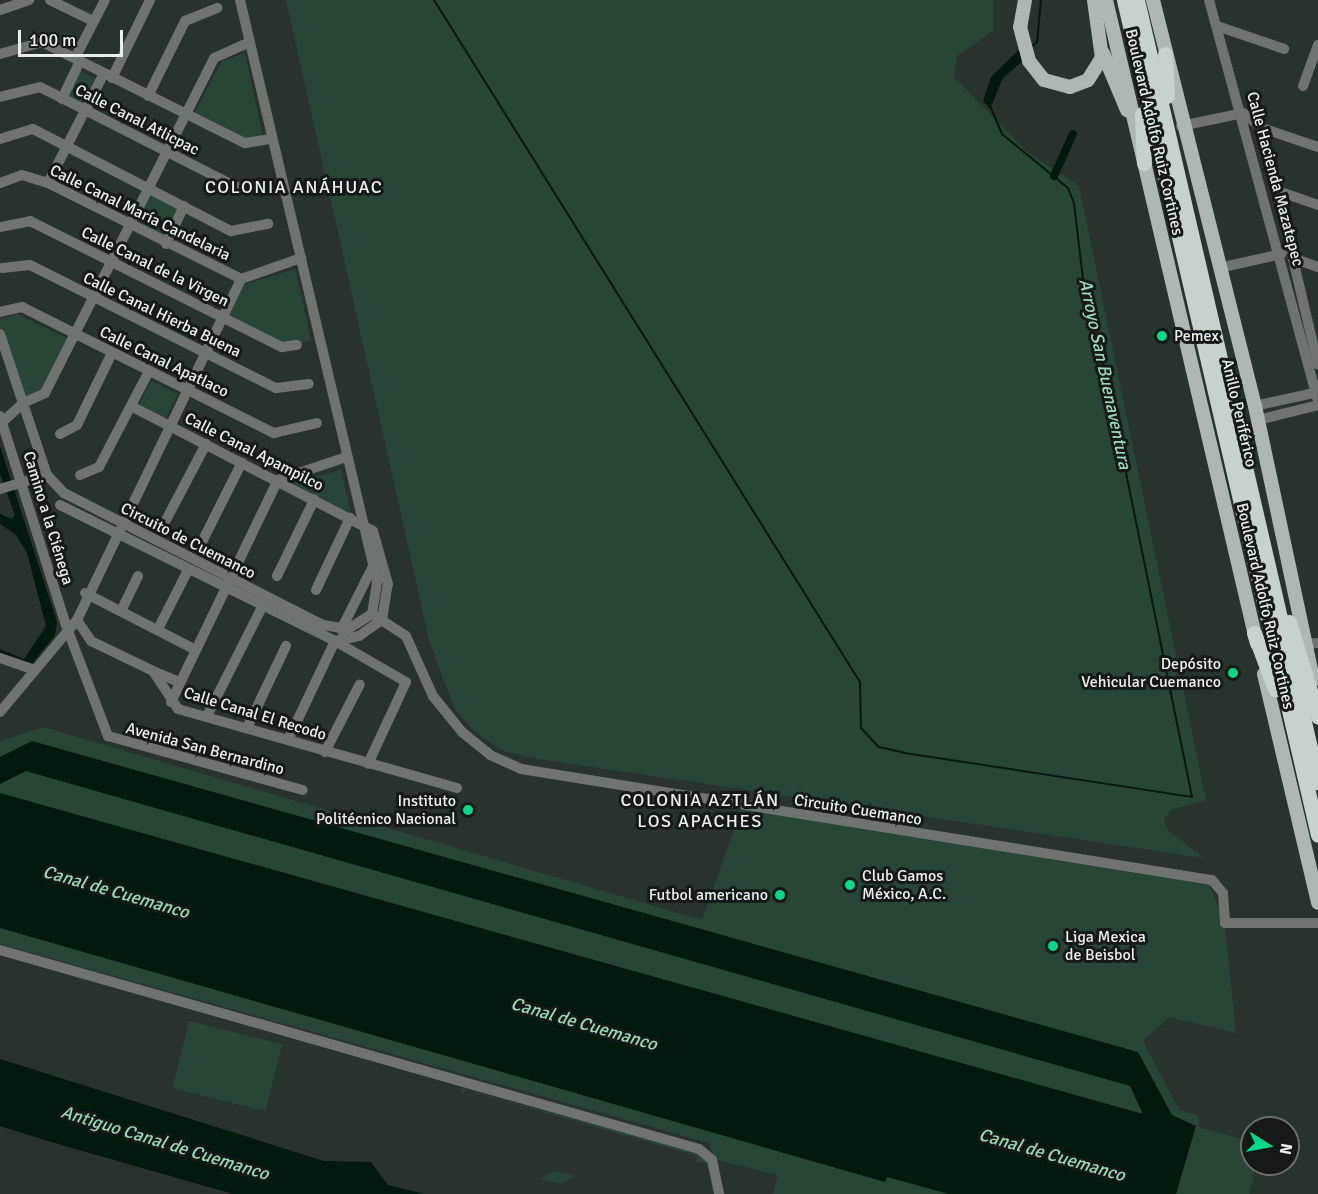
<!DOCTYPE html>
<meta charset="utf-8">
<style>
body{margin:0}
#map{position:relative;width:1318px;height:1194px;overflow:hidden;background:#29332d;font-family:Signika,sans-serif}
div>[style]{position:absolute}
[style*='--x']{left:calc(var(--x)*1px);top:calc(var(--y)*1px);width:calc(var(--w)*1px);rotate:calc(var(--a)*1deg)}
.green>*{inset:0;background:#274635;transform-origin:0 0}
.water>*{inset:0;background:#02190d}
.stream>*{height:2px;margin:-1px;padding:0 1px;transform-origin:1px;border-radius:1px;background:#02190d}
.canal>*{height:8px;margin:-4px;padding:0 4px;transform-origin:4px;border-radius:4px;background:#02190d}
.minor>*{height:10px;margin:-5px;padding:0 5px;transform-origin:5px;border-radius:5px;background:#6f7471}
.major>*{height:14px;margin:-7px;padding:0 7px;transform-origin:7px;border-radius:7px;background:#aeb8b1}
.highway>*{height:15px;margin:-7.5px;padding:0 7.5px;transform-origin:7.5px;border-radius:7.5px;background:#c6d3cb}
.dots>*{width:16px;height:16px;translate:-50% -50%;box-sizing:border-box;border:3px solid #151917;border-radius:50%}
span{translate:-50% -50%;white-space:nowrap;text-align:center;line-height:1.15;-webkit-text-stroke:6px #151917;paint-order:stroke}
.street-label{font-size:16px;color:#e9f0ec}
.poi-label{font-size:16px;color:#e9f0ec}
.left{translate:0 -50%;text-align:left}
.right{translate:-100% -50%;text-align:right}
.neighbourhood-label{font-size:18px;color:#e9f0ec;letter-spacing:1.5px}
.water-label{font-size:18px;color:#9bd9b5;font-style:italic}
.north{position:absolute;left:1240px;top:1116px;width:60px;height:60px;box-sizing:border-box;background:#151917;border:2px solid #6a6f6c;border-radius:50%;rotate:101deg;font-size:16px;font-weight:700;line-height:24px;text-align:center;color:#e9f0ec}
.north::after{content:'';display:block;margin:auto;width:21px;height:27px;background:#05d98b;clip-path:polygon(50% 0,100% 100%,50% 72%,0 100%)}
.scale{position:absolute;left:18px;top:30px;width:105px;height:27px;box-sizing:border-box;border:3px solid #e9f0ec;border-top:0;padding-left:8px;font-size:18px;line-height:21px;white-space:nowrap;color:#e9f0ec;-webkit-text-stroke:4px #151917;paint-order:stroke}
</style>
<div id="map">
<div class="green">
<div style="clip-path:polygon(286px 0,993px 0,993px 31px,957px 56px,954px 77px,1027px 152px,1079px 186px,1206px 800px,1171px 810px,1164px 820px,1168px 830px,1204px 858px,538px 759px,501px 750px,474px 731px,455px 709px,430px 644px)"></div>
<div style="clip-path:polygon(245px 53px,263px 137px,247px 142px,194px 115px,221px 62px)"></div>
<div style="left:79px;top:70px;width:19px;height:34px;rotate:28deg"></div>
<div style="left:150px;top:194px;width:34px;height:39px;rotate:28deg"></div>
<div style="clip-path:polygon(295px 269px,311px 340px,285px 348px,225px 317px,241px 286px)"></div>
<div style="clip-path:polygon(17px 314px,68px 339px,38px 397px,25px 403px,0 326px,0 319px)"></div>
<div style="left:151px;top:381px;width:30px;height:28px;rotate:27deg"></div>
<div style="clip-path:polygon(341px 470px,353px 523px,281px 486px)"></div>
<div style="clip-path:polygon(43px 727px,702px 920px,741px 809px,1209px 884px,1225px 924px,1236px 1033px,1169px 1017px,1143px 1041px,1179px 1110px,1198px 1115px,1199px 1127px,1248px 1141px,1252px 1164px,1257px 1164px,1249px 1194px,773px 1194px,778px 1175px,714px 1159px,709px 1143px,0 944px,0 741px)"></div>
<div style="left:189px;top:1021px;width:96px;height:69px;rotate:14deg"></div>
<div style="clip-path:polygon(460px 1088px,702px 1154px,707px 1163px,696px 1162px,697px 1156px,466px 1090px,463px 1094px)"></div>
<div style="clip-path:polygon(555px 1171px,574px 1176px,561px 1184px,540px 1179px)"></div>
</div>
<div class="water">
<div style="clip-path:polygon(1022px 47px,1027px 57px,1003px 78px,990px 109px,983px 101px,991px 77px)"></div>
<div style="clip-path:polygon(0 446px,57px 622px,55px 635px,31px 665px,0 656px,0 649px,24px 659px,46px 626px,27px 553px,16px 535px,0 524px,0 514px,12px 519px,15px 515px,0 474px)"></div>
<div style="clip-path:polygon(32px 741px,1138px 1052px,1172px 1115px,1196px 1126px,1176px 1194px,949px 1194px,887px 1177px,885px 1182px,0 928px,0 793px,1143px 1114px,1130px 1086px,26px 771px,0 784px,0 757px)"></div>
<div style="clip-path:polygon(0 1059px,324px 1161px,371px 1162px,388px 1185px,424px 1194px,233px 1194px,51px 1142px,0 1126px)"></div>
</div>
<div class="stream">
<div style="--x:434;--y:0;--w:804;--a:58.01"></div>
<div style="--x:860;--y:682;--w:46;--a:88.8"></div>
<div style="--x:861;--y:728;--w:26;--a:47"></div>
<div style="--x:879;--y:747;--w:27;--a:13"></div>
<div style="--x:905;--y:753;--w:290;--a:8.7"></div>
<div style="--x:1192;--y:797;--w:428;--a:-101.5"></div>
<div style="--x:1107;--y:378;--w:77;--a:-105.8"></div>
<div style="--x:1086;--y:304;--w:102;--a:-96.8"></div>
<div style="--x:1074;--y:203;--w:16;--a:-112"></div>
<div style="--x:1068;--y:188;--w:85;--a:-140.7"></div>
<div style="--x:1002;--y:134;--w:30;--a:-113"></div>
<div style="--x:1030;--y:48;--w:9;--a:-41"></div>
<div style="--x:1037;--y:42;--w:42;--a:-84.6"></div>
</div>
<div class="canal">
<div style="--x:1054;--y:176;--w:46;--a:-65.7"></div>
</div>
<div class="minor">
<div style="--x:50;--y:0;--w:48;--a:26"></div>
<div style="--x:1209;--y:0;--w:416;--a:74.8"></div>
<div style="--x:0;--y:10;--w:31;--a:-19"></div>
<div style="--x:1217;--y:26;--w:71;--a:18.9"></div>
<div style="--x:0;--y:54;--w:44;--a:-15.9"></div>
<div style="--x:42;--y:42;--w:227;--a:26.5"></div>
<div style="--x:245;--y:143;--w:26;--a:-9"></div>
<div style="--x:75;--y:58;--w:65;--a:-62.7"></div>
<div style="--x:112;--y:78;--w:87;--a:-64"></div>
<div style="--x:1303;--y:86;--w:44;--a:-69.9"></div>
<div style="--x:148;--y:96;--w:84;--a:-63.7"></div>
<div style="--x:185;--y:21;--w:35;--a:-22"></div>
<div style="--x:0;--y:97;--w:41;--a:-14"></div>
<div style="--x:40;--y:87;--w:222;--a:27"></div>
<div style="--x:238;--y:188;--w:22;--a:-5"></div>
<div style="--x:62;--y:99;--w:42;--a:-64.7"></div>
<div style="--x:1243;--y:113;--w:24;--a:38"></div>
<div style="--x:1262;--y:128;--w:59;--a:18.7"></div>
<div style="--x:1181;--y:126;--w:63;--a:-11.8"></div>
<div style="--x:1262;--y:128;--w:243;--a:76.7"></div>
<div style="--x:0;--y:139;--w:34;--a:-17"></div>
<div style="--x:33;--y:129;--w:223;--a:27.3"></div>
<div style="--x:231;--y:231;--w:38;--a:-11"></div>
<div style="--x:0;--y:183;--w:23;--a:-20"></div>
<div style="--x:22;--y:175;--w:27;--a:17"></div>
<div style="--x:48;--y:183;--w:216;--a:26.4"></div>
<div style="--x:241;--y:279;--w:64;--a:-19.3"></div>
<div style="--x:48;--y:183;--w:123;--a:-63"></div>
<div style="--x:1278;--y:191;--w:42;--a:19.3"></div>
<div style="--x:0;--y:227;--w:31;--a:-11"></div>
<div style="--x:30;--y:221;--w:282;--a:26.6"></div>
<div style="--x:282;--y:347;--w:15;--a:-8"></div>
<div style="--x:166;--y:244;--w:42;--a:-64.7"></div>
<div style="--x:1293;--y:258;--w:27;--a:20"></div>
<div style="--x:2;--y:268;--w:28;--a:-6"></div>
<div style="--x:30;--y:265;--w:275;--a:26.6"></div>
<div style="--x:276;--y:388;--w:33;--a:-7"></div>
<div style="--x:1219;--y:268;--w:64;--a:-12.7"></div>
<div style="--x:0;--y:312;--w:23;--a:-13"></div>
<div style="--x:22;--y:307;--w:282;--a:26.6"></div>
<div style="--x:274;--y:433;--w:44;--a:-13.1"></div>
<div style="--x:0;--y:334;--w:149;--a:71.6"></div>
<div style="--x:47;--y:475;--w:25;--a:47"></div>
<div style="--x:64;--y:493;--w:291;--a:27"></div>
<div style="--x:323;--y:625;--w:25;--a:9"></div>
<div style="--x:348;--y:629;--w:28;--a:-32"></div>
<div style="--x:372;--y:614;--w:33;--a:-81"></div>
<div style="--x:377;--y:581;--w:597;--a:-103.27"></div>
<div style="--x:1255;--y:406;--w:65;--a:-12.5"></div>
<div style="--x:0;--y:416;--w:222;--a:72.5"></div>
<div style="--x:67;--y:628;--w:116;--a:69.2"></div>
<div style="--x:108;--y:736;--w:202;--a:15.5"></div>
<div style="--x:1258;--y:420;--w:62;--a:-14"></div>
<div style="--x:0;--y:424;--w:31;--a:-42"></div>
<div style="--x:23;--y:403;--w:24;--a:-24"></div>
<div style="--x:45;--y:393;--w:375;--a:-63.2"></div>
<div style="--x:214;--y:58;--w:39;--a:-24"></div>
<div style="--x:60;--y:434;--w:19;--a:-28"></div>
<div style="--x:77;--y:425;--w:80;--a:-64.1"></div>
<div style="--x:80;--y:475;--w:21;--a:-23"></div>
<div style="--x:99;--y:467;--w:108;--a:-62.5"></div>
<div style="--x:0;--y:489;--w:49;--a:-16.6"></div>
<div style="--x:60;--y:505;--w:307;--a:26.3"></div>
<div style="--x:335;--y:641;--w:25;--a:-12"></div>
<div style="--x:359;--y:636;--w:28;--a:-35"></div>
<div style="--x:382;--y:620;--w:36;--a:-81"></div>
<div style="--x:388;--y:584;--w:55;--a:-105.8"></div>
<div style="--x:373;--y:531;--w:272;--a:-152.7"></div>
<div style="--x:166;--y:520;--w:86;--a:-62.2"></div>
<div style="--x:202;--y:542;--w:89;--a:-63.4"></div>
<div style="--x:277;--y:576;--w:85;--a:-64"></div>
<div style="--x:316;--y:590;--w:80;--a:-64.7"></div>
<div style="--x:85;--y:593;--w:123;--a:27.2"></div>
<div style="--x:121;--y:611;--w:39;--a:-64"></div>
<div style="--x:372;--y:614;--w:40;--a:32.9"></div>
<div style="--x:406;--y:636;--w:66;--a:65.8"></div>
<div style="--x:433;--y:696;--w:46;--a:51.1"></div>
<div style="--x:462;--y:732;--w:36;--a:39"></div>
<div style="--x:490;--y:755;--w:34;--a:24"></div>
<div style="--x:521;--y:769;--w:700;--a:9.13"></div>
<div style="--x:1212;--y:880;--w:17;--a:50"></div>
<div style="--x:1223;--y:893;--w:30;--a:86"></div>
<div style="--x:1225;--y:923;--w:93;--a:0"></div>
<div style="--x:77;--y:620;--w:25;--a:56"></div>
<div style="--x:91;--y:641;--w:69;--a:25.8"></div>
<div style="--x:153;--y:671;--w:45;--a:56.7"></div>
<div style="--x:178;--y:709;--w:290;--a:15.8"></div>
<div style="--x:158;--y:629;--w:66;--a:-63"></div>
<div style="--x:341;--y:630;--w:72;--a:-63.4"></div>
<div style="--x:1305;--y:644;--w:13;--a:-4"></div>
<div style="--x:0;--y:658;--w:34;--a:19"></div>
<div style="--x:153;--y:671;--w:26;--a:23"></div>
<div style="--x:171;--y:702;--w:246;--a:-64.3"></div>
<div style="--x:278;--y:480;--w:72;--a:-18.7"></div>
<div style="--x:0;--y:712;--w:120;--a:-50.1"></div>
<div style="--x:77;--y:620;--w:378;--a:-64.3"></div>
<div style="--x:207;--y:716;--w:122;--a:-63.2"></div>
<div style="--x:247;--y:728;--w:91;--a:-64.6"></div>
<div style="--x:288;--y:740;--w:110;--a:-64.6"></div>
<div style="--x:335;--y:641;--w:82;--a:30"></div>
<div style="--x:406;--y:682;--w:90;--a:114.9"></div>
<div style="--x:325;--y:752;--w:76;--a:-62.8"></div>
<div style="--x:0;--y:950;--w:727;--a:15.89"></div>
<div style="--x:699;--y:1149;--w:17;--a:40"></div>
<div style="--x:712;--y:1160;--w:35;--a:78"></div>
</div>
<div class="major">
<div style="--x:1025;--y:0;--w:27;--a:100"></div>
<div style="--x:1020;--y:27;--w:35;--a:75"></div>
<div style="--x:1029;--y:61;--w:24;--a:52"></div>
<div style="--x:1044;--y:80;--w:27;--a:15"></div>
<div style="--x:1070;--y:87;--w:19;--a:-21"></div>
<div style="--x:1088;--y:80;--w:26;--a:-58"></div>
<div style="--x:1102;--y:58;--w:59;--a:-97.9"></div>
<div style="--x:1106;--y:0;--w:661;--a:76.8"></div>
<div style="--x:1153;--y:0;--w:419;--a:75.9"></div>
<div style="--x:1255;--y:406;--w:280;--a:78"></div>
<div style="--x:1103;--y:53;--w:62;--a:67.2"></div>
<div style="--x:1264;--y:674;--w:235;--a:76.7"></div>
</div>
<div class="highway">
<div style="--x:1124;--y:0;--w:857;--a:76.92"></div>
<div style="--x:1137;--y:0;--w:803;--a:76.97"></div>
<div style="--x:1165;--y:54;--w:42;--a:87.3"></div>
<div style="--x:1142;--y:114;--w:49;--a:87.7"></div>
<div style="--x:1289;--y:622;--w:99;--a:73"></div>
<div style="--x:1254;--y:633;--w:60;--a:69.4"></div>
</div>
<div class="dots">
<div style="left:1162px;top:336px;background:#05d98b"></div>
<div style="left:1233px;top:673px;background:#05d98b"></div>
<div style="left:468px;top:810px;background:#05d98b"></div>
<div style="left:850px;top:885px;background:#05d98b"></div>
<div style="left:780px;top:895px;background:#05d98b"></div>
<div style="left:1053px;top:946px;background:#05d98b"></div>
</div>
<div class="street-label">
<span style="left:137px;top:120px;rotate:27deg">Calle Canal Atlicpac</span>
<span style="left:1154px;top:132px;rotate:77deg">Boulevard Adolfo Ruiz Cortines</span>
<span style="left:1275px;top:179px;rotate:75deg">Calle Hacienda Mazatepec</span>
<span style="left:140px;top:213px;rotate:26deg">Calle Canal María Candelaria</span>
<span style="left:155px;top:267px;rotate:26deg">Calle Canal de la Virgen</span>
<span style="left:162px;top:315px;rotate:26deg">Calle Canal Hierba Buena</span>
<span style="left:164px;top:362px;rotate:26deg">Calle Canal Apatlaco</span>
<span style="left:1239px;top:413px;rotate:77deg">Anillo Periférico</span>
<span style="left:254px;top:452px;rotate:27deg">Calle Canal Apampilco</span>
<span style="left:48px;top:518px;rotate:73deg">Camino a la Ciénega</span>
<span style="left:188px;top:541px;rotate:27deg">Circuito de Cuemanco</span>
<span style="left:1265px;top:606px;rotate:77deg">Boulevard Adolfo Ruiz Cortines</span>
<span style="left:255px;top:714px;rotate:17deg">Calle Canal El Recodo</span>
<span style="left:205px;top:749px;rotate:15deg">Avenida San Bernardino</span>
<span style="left:858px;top:810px;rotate:9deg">Circuito Cuemanco</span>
</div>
<div class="poi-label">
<span class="left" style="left:1174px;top:336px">Pemex</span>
<span class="right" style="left:1221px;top:673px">Depósito<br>Vehicular Cuemanco</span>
<span class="right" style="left:456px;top:810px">Instituto<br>Politécnico Nacional</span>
<span class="left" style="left:862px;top:885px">Club Gamos<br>México, A.C.</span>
<span class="right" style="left:768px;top:895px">Futbol americano</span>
<span class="left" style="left:1065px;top:946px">Liga Mexica<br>de Beisbol</span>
</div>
<div class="neighbourhood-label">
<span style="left:294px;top:187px">COLONIA ANÁHUAC</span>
<span style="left:700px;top:811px">COLONIA AZTLÁN<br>LOS APACHES</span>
</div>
<div class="water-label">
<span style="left:1105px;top:374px;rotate:78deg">Arroyo San Buenaventura</span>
<span style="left:116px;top:892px;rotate:16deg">Canal de Cuemanco</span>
<span style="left:584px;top:1024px;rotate:16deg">Canal de Cuemanco</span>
<span style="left:165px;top:1143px;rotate:17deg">Antiguo Canal de Cuemanco</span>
<span style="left:1052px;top:1155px;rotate:16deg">Canal de Cuemanco</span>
</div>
<div class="north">N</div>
<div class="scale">100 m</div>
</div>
